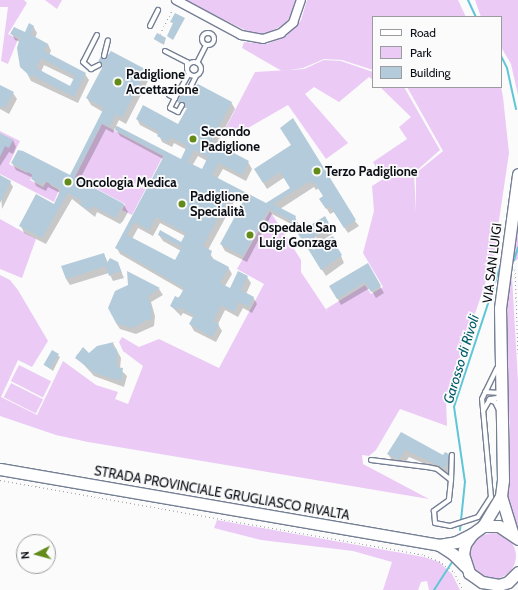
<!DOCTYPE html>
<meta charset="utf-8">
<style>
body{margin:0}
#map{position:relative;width:518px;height:590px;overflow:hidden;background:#fbfbfb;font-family:Cabin,sans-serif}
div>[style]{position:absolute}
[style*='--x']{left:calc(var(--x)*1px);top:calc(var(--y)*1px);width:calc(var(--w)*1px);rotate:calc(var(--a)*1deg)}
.green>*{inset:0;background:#ebcbf5;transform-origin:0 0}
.round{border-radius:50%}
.shadow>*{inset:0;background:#0003}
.stream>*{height:2px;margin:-1px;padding:0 1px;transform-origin:1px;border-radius:1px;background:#60c6d7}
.building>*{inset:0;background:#b3cbda;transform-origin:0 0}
.path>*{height:1px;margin-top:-0.5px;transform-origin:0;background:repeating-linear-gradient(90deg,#97999c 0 1px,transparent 0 4px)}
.roads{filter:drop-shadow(1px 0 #757f94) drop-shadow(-1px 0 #757f94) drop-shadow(0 1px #757f94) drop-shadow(0 -1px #757f94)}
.lane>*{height:4px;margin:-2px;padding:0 2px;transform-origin:2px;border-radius:2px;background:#fff}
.lane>.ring{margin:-2px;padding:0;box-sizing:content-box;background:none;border:4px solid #fff;border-radius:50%}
.street>*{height:8px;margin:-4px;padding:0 4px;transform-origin:4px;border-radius:4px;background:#fff}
.secondary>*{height:11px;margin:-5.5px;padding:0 5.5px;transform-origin:5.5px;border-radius:5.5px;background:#fff}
.dots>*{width:11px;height:11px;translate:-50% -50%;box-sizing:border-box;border:2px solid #fbfbfb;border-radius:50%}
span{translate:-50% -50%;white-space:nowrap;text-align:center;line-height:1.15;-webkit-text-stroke:3.5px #fbfbfb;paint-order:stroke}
.poi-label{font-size:13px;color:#0a0e15;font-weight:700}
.left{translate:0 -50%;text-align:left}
.street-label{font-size:13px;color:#0a0e15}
.water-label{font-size:14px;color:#005e6a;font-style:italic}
.legend{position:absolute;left:372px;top:16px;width:130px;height:72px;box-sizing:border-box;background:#fbfbfb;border:1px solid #9b9c9f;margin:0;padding:5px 7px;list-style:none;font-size:12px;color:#0a0e15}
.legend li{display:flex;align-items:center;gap:8px;height:20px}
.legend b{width:20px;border:1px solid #9b9c9f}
.north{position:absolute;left:16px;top:534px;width:40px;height:40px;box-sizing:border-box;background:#fbfbfb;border:1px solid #9b9c9f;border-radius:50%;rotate:264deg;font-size:11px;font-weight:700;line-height:16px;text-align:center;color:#0a0e15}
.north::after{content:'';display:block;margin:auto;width:14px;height:18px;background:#628b18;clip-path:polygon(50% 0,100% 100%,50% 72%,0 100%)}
</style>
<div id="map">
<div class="green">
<div style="clip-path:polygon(0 0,24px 0,27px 3px,8px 34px,18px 39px,8px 64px,1px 61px,8px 7px,0 7px)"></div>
<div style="clip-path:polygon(45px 0,62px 0,57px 9px)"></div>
<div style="clip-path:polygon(184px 0,296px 0,296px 1px,294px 12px,285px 24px,268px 33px,255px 35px)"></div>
<div style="clip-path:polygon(307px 0,458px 0,466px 17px,373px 17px,373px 70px,342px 60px,324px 59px,303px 68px,282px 71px,242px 48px,244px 42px,267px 44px,286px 36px,301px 20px)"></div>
<div style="clip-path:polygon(475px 0,518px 0,518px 95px,511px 64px,501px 47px,501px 17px,481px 17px)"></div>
<div style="clip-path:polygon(324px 60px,341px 61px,373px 72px,373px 80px,369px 77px,339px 102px,314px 87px,305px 94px,348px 143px,326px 159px,288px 105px,248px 128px,250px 133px,242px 138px,225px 129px,255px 72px,304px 69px)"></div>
<div style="clip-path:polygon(380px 87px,404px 87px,440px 150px,414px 173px,416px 212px,416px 173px,443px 151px,407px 87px,501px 87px,503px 97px,509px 153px,493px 261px,446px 398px,447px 426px,400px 409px,376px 450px,369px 456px,362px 455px,363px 464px,429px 499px,88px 442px,56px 435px,0 416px,0 275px,10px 280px,18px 290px,48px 341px,32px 367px,18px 360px,1px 397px,37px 415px,63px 361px,96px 385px,118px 392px,115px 399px,128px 404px,143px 366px,123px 351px,119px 342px,122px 337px,139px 347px,159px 339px,219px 368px,264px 284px,237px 269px,270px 211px,301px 260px,301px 272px,329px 314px,326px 309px,365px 285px,371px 294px,383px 287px,363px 253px,374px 211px,372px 186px,383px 179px,373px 162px,407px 139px,399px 127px,411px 117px)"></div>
<div style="clip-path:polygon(102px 124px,163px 156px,132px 215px,122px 210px,125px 204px,75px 177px)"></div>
<div style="clip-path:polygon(0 131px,20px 141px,9px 164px,27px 173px,29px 169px,34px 171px,30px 180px,43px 187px,48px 179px,52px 181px,50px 185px,59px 190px,54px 202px,0 174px)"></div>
<div style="clip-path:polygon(518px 199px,518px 259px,508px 266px)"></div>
<div style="clip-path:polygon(0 219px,36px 239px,22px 278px,0 269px)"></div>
<div style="clip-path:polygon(512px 277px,518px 381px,518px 532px,506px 510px,510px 448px,506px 294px)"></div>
<div style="left:19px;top:365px;width:36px;height:18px;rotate:27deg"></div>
<div style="left:11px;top:383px;width:36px;height:16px;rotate:27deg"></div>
<div style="clip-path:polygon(217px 520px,424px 557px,439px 562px,452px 574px,460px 590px,429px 590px,427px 581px,421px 582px,418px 590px,383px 590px,392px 562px,353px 551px,261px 540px,214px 528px)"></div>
<div class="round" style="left:470px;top:533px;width:46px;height:46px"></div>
</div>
<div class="shadow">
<div style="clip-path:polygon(evenodd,33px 26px,37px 33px,35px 38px,48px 44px,51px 51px,49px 55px,85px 74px,89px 80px,78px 103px,31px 81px,19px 58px,20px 42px,15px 40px,12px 34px,26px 33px,33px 26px,44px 65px,75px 80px,71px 87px,41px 72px,44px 65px)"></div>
<div style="clip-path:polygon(166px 38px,164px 45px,155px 39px)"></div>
<div style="clip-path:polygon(evenodd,106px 61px,147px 71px,150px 77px,126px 124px,119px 120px,116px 126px,181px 160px,187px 150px,174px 143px,172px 147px,162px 142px,159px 135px,140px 125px,137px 119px,179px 125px,188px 108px,182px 108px,178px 102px,187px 86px,191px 91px,231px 102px,235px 109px,216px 145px,248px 162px,252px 169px,246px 181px,223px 169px,217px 179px,266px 204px,292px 188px,285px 177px,267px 189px,259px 176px,292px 145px,359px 226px,348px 233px,334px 212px,330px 214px,321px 199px,324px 197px,319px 188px,316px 190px,314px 187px,280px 209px,295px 217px,302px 231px,324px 218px,334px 233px,315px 245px,333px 237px,344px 263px,326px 276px,293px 225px,272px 214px,247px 262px,225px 251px,221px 244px,244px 202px,236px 198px,208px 250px,214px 260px,228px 267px,232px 274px,225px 286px,230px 289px,247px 277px,251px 283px,246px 294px,253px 297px,257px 304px,252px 313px,243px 308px,238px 317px,225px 310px,218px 324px,222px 331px,216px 342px,194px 331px,190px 324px,194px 318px,183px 313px,181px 316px,171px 306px,184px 291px,120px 254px,117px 248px,163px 159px,120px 136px,115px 128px,113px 133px,106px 129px,79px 181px,124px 205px,128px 212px,123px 221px,120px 224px,97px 212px,95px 217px,72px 199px,46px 244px,24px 233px,21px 226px,54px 205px,60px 193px,48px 187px,46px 191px,36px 186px,33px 178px,16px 170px,12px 163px,70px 176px,103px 112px,91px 105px,87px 98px,103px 69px,99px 62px,106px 61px,198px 156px,207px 161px,202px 171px,192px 166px,198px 156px,106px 61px,160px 223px,185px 236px,182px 243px,159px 235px,163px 241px,181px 251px,175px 262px,132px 239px,138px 228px,153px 236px,160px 223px)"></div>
<div style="clip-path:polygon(0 86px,13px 93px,17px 99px,9px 114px,0 109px)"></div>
<div style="clip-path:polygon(0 134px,13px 140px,16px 147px,13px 154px,9px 152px,0 166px)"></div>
<div style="clip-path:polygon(0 176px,10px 182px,13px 187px,2px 209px)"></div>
<div style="clip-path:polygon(104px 254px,108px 263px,117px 262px,124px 278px,113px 281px,109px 273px,70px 285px,66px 279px)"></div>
<div style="clip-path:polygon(367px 265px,384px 293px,376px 298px,370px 288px,341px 305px,331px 287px)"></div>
<div style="clip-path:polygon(128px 273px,159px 289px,163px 295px,151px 302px,155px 316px,154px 326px,136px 334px,120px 329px,116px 323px,129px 285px)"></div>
<div style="clip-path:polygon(113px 343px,121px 358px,120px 369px,127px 376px,124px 387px,94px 376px,76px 356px,83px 349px,89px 354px)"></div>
<div style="clip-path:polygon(53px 352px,60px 357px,53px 371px,46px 366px)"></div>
<div style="clip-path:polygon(401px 433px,443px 456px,448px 455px,452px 462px,452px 470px,448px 474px,409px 457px,403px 466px,392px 460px,388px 454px)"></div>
</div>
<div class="stream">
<div style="--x:468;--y:0;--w:19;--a:65"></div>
<div style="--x:501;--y:56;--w:13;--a:63"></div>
<div style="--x:507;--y:68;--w:42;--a:77.6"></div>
<div style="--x:511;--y:262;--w:4;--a:-34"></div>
<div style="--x:514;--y:260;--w:13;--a:-72"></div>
<div style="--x:460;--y:530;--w:48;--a:-84.1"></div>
<div style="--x:465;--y:482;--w:76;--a:-98.3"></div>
<div style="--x:454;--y:407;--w:147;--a:-71.8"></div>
<div style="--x:434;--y:590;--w:33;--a:-57"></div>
</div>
<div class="building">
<div style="clip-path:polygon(175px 13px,185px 18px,173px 40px,167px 36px,173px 23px,170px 22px)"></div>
<div style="clip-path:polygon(evenodd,29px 23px,34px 26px,30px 34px,48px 44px,44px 51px,86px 73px,74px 97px,32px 75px,31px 77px,20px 67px,17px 48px,20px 38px,10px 34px,14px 27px,25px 32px,29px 23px,41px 58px,75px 76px,70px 86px,36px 68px,41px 58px)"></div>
<div style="left:157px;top:33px;width:10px;height:7px;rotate:29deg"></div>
<div style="clip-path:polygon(111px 51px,147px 70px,122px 118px,116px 114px,109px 127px,102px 123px,74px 177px,124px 204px,115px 218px,93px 206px,91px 210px,80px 205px,82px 201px,68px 193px,42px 238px,19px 226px,36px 194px,54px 204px,61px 189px,44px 181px,42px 185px,31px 179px,33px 175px,11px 163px,18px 150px,23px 151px,70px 175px,104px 108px,86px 98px,103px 66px,98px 62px,101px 56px,105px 59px)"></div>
<div style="clip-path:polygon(evenodd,187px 84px,191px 89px,198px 84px,232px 102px,211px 141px,249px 161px,242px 175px,219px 163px,212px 175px,266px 203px,290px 188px,280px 172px,263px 183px,254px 169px,291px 145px,280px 128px,293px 118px,356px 220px,344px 228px,330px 206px,326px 209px,319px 199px,323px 196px,314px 182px,312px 184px,310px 181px,273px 204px,296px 216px,295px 219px,303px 230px,325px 216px,331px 227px,304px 243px,288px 219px,269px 209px,243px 256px,220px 244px,245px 198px,232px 192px,203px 246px,212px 251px,210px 257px,229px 267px,220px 283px,230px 288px,238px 271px,248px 276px,241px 290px,254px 297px,249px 307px,239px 302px,234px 312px,221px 305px,213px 321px,219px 324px,212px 337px,189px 324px,194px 315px,179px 307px,177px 310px,170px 306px,175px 296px,179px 298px,184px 288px,115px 248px,164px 156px,115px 130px,117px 126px,181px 159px,187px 146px,171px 137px,168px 142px,157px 136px,159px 132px,136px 119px,143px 105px,178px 124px,187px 108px,183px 102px,177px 102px,187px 84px,194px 150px,208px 157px,202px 169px,188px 162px,194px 150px,187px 84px,156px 217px,186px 233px,181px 242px,160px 230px,158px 235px,182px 247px,175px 260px,127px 235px,134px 222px,149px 230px,156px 217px)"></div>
<div style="clip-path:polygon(0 85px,14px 92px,5px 108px,0 106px)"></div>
<div style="clip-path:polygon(0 133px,13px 140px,9px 148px,5px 146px,0 157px)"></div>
<div style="clip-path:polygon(0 175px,11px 181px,0 203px)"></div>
<div style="clip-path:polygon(333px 236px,336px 241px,334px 242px,342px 255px,321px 270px,308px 249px)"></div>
<div style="clip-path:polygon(104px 253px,107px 263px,110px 258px,118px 262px,122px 273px,118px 271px,109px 276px,106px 266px,66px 279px,61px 266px)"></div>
<div style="clip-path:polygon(368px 263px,381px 286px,371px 292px,365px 282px,337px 299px,329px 286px)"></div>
<div style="clip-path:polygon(127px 271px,160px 288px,148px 296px,152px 309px,151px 320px,147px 320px,132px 328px,116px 323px,108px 308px,115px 291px,128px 285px)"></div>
<div style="clip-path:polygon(114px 342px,112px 345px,117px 350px,117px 367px,123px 368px,121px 381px,95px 373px,75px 358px,83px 347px,89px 353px,97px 346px)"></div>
<div style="left:52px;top:350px;width:8px;height:17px;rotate:30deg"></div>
<div style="clip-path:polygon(401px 432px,443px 455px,445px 452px,449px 454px,447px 466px,444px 468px,405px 450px,399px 460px,387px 454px)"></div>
</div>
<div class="path">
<div style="--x:160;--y:34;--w:27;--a:-63"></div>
<div style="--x:515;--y:269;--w:84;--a:88"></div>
<div style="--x:0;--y:480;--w:431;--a:10"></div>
<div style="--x:424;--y:555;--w:16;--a:22"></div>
<div style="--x:439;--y:561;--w:19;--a:36"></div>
<div style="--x:454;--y:572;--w:20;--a:63"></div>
</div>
<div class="roads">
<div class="lane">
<div style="--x:150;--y:26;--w:18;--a:-63"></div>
<div class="ring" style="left:202px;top:33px;width:8px;height:8px"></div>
<div style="--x:97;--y:35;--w:30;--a:117"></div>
<div style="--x:83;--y:62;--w:11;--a:41"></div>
<div style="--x:91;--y:69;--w:9;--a:-27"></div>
<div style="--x:165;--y:51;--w:25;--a:27"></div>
<div style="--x:187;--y:62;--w:5;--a:90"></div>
<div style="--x:104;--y:56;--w:16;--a:-76"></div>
<div class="ring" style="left:187px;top:62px;width:10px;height:10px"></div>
<div style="--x:197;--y:63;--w:20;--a:-63"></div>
<div style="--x:191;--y:86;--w:11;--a:-63"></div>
<div style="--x:169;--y:95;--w:7;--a:27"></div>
<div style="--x:175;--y:98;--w:28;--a:-60"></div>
<div style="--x:175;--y:98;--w:11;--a:117"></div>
<div style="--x:170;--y:108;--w:9;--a:27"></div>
<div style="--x:178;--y:112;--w:8;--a:-60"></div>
<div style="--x:485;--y:392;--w:15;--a:4"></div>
<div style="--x:489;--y:400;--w:6;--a:18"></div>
<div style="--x:495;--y:402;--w:7;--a:63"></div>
<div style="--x:483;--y:411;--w:14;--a:-60"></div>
<div style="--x:490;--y:399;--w:12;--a:-9"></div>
<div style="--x:371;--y:460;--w:56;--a:7.1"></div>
<div style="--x:427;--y:467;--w:10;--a:11"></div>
<div style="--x:437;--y:469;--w:18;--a:38"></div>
<div style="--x:451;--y:480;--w:20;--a:96"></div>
<div style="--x:449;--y:500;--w:19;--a:144"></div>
<div style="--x:434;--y:511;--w:12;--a:85"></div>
<div style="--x:435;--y:523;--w:15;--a:11"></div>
<div style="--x:450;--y:526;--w:29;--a:-18"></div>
<div style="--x:478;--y:517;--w:24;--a:-57"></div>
<div style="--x:491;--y:497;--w:98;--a:-95.2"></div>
<div style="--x:482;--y:399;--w:34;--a:-64"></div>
<div style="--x:451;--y:480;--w:25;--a:-88"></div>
</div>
<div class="street">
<div style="--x:176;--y:0;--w:74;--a:28.3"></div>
<div style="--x:241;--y:35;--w:22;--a:10"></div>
<div style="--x:263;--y:39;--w:19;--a:-18"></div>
<div style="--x:281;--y:33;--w:16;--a:-40"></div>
<div style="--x:293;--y:23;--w:24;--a:-71"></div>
</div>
<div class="secondary">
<div style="--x:0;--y:469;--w:446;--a:9.8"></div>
<div style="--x:439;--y:545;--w:17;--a:33"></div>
<div style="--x:453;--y:554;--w:17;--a:45"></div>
<div style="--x:501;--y:496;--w:38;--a:73"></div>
<div style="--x:483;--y:526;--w:35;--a:-59"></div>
<div style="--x:501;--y:496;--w:16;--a:-83"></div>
<div style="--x:503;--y:480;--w:172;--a:-91"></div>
<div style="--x:500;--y:308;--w:135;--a:-82.3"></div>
<div style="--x:518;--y:539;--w:23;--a:-146"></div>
<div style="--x:499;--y:526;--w:16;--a:180"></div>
<div style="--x:483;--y:526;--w:14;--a:144"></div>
<div style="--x:472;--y:534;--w:12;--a:125"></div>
<div style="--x:465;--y:544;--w:10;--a:101"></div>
<div style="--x:463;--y:554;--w:20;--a:72"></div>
<div style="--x:469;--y:573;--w:16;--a:35"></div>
<div style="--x:482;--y:582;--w:17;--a:10"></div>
<div style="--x:499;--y:585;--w:9;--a:-18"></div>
<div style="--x:508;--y:582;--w:14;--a:-45"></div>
<div style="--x:439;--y:545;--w:17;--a:-10"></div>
<div style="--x:456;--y:542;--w:18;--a:-27"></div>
</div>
</div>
<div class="dots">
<div style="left:118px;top:82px;background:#628b18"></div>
<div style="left:193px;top:139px;background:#628b18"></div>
<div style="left:317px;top:171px;background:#628b18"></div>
<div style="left:68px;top:182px;background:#628b18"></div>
<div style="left:182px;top:204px;background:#628b18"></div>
<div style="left:250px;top:235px;background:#628b18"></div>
</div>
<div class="poi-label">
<span class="left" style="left:126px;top:82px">Padiglione<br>Accettazione</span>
<span class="left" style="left:201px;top:139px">Secondo<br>Padiglione</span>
<span class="left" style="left:325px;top:171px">Terzo Padiglione</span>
<span class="left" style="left:76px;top:182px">Oncologia Medica</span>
<span class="left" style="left:190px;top:204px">Padiglione<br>Specialità</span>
<span class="left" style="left:259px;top:235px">Ospedale San<br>Luigi Gonzaga</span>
</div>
<div class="street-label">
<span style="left:492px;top:263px;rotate:-83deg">VIA SAN LUIGI</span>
<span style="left:222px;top:493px;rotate:10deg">STRADA PROVINCIALE GRUGLIASCO RIVALTA</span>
</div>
<div class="water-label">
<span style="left:461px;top:359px;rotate:-73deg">Garosso di Rivoli</span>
</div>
<ul class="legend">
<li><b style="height:5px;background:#fff"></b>Road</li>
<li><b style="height:11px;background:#ebcbf5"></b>Park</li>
<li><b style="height:11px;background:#b3cbda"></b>Building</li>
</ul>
<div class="north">N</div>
</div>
